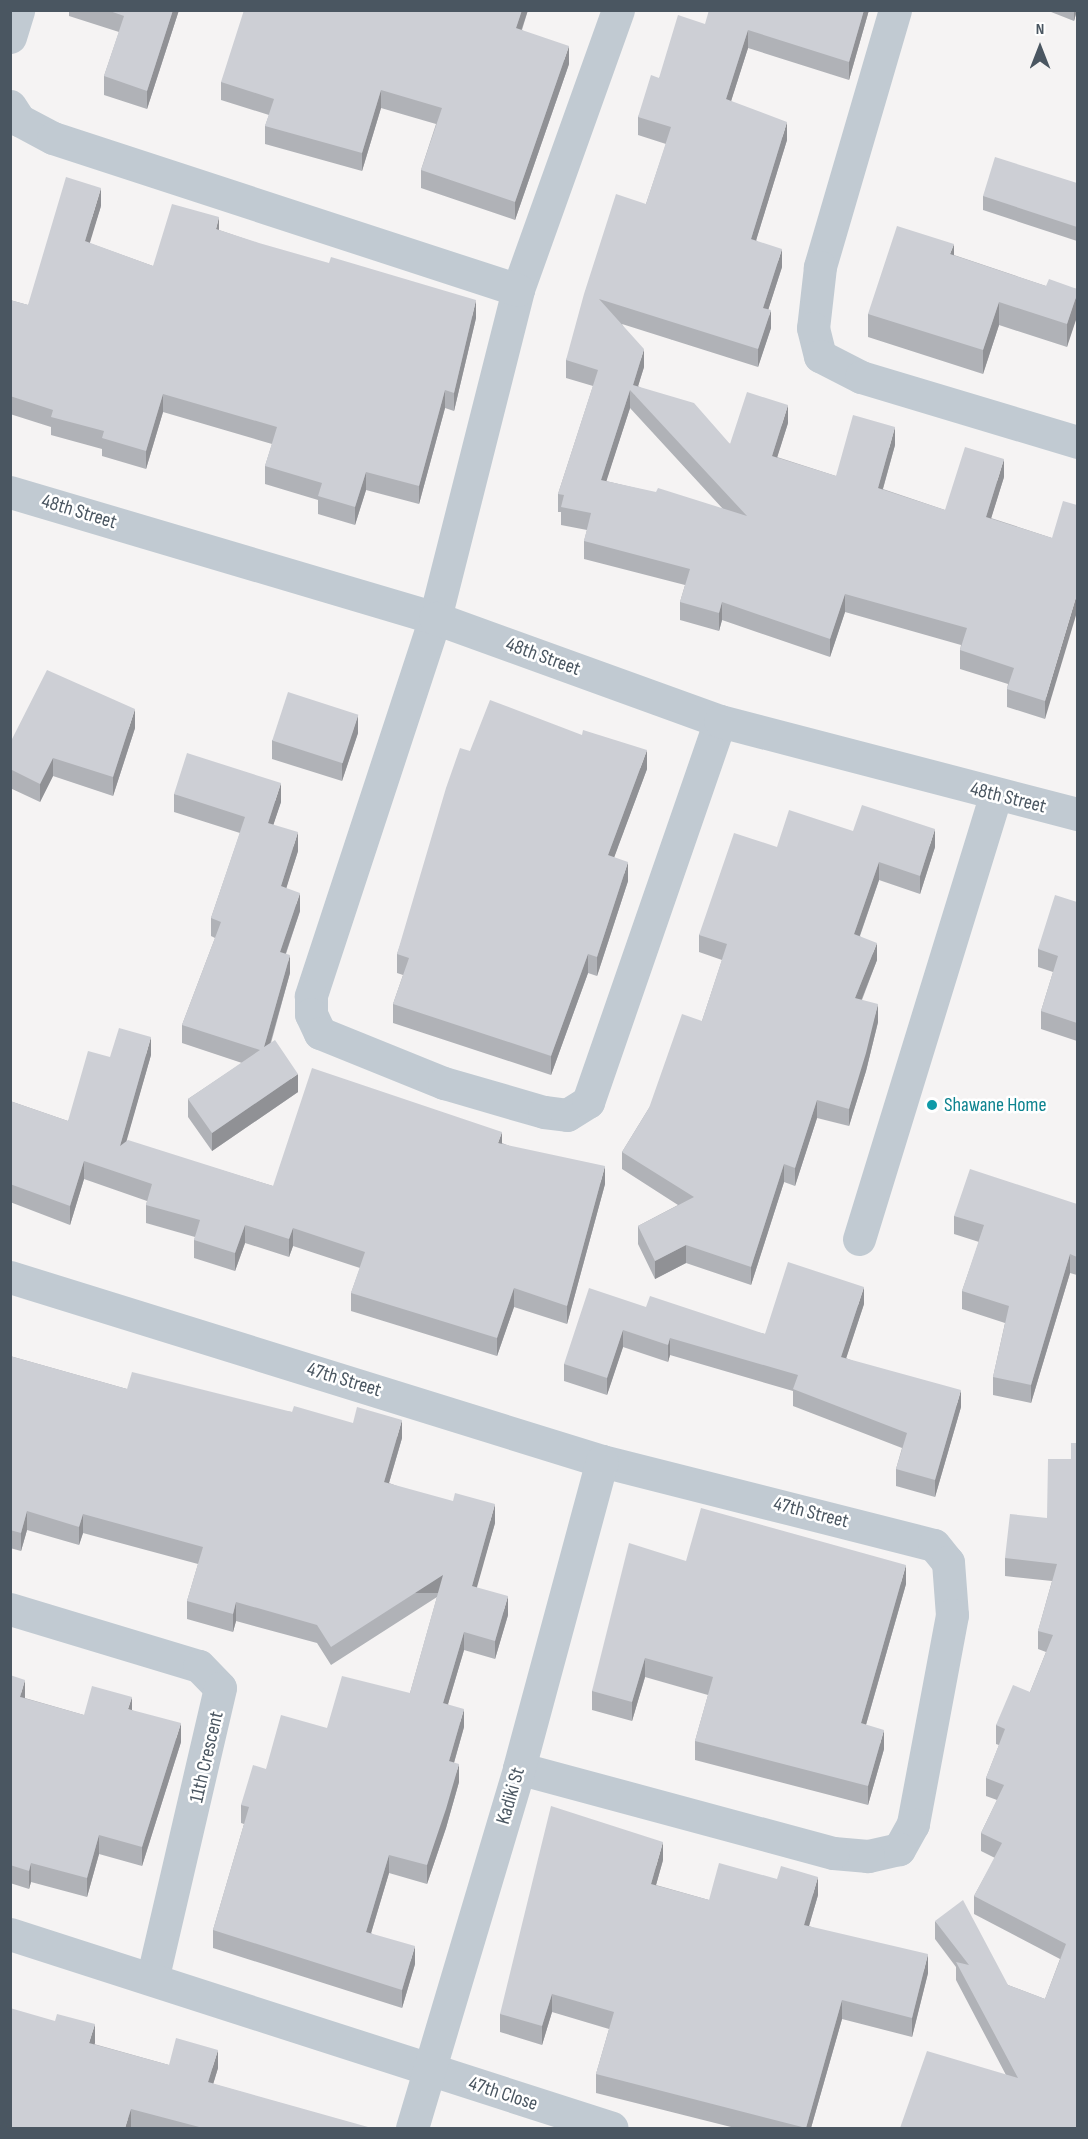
<!DOCTYPE html>
<style>
body{margin:0}
#map{position:relative;width:1088px;height:2139px;overflow:hidden;background:#f5f3f3;font-family:"Sofia Sans Condensed",sans-serif}
div>[style]{position:absolute}
[style*='--x']{left:calc(var(--x)*1px);top:calc(var(--y)*1px);width:calc(var(--w)*1px);rotate:calc(var(--a)*1deg)}
.street>*{height:33px;margin:-16.5px;padding:0 16.5px;transform-origin:16.5px;border-radius:16.5px;background:#c1cad2}
.wall>*{inset:0;background:#b0b2b7}
.shaded-wall>*{inset:0;background:#909195;transform-origin:0 0}
.building>*{inset:0;background:#cdcfd5;transform-origin:0 0}
.dots>*{width:16px;height:16px;translate:-50% -50%;box-sizing:border-box;border:3px solid #fff;border-radius:50%}
span{translate:-50% -50%;white-space:nowrap;text-align:center;line-height:1.15;-webkit-text-stroke:5px #fff;paint-order:stroke}
.street-label{font-size:20px;color:#4a5661}
.culture-label{font-size:20px;color:#0d838f}
.left{translate:0 -50%;text-align:left}
.frame{position:absolute;inset:0;border:12px solid #4a5661;pointer-events:none}
.north{position:absolute;left:1010px;top:18px;width:60px;height:60px;-webkit-text-stroke:4px #fff;paint-order:stroke;rotate:0deg;font-size:16px;font-weight:700;line-height:24px;text-align:center;color:#4a5661}
.north::after{content:'';display:block;margin:auto;width:21px;height:27px;background:#4a5661;clip-path:polygon(50% 0,100% 100%,50% 72%,0 100%)}
</style>
<div id="map">
<div class="street">
<div style="--x:618;--y:10;--w:297;--a:109.7"></div>
<div style="--x:518;--y:290;--w:338;--a:104.2"></div>
<div style="--x:435;--y:618;--w:398;--a:108.2"></div>
<div style="--x:311;--y:996;--w:18;--a:90"></div>
<div style="--x:311;--y:1014;--w:21;--a:65"></div>
<div style="--x:320;--y:1033;--w:134;--a:22"></div>
<div style="--x:444;--y:1083;--w:104;--a:16.2"></div>
<div style="--x:544;--y:1112;--w:23;--a:7"></div>
<div style="--x:567;--y:1115;--w:25;--a:-32"></div>
<div style="--x:588;--y:1102;--w:403;--a:-70.9"></div>
<div style="--x:895;--y:10;--w:268;--a:106.3"></div>
<div style="--x:820;--y:267;--w:61;--a:96.5"></div>
<div style="--x:813;--y:328;--w:29;--a:76"></div>
<div style="--x:820;--y:356;--w:46;--a:27.1"></div>
<div style="--x:861;--y:377;--w:227;--a:16.7"></div>
<div style="--x:10;--y:37;--w:28;--a:-73"></div>
<div style="--x:10;--y:106;--w:17;--a:57"></div>
<div style="--x:19;--y:120;--w:38;--a:28"></div>
<div style="--x:53;--y:138;--w:489;--a:18.1"></div>
<div style="--x:10;--y:492;--w:443;--a:16.5"></div>
<div style="--x:435;--y:618;--w:303;--a:19.9"></div>
<div style="--x:720;--y:721;--w:370;--a:14.6"></div>
<div style="--x:859;--y:1239;--w:463;--a:-72.9"></div>
<div style="--x:10;--y:1277;--w:620;--a:17.27"></div>
<div style="--x:602;--y:1461;--w:342;--a:14.2"></div>
<div style="--x:934;--y:1545;--w:22;--a:51"></div>
<div style="--x:948;--y:1562;--w:53;--a:85.7"></div>
<div style="--x:952;--y:1615;--w:213;--a:100.6"></div>
<div style="--x:913;--y:1824;--w:29;--a:119"></div>
<div style="--x:899;--y:1849;--w:32;--a:167"></div>
<div style="--x:868;--y:1856;--w:35;--a:-175"></div>
<div style="--x:833;--y:1853;--w:325;--a:-164.9"></div>
<div style="--x:10;--y:1609;--w:197;--a:16.8"></div>
<div style="--x:199;--y:1666;--w:30;--a:46"></div>
<div style="--x:220;--y:1688;--w:297;--a:103.1"></div>
<div style="--x:10;--y:1934;--w:632;--a:17.86"></div>
<div style="--x:412;--y:2128;--w:376;--a:-73.4"></div>
<div style="--x:519;--y:1768;--w:318;--a:-74.9"></div>
</div>
<div class="wall">
<div style="clip-path:polygon(69px 10px,179px 10px,147px 109px,104px 95px,104px 76px,119px 32px,69px 16px)"></div>
<div style="clip-path:polygon(528px 10px,522px 30px,569px 64px,515px 220px,421px 188px,421px 170px,436px 124px,381px 108px,362px 171px,265px 144px,265px 126px,269px 115px,221px 100px,221px 82px)"></div>
<div style="clip-path:polygon(evenodd,869px 10px,849px 80px,748px 48px,731px 101px,787px 140px,756px 240px,782px 267px,768px 310px,771px 328px,758px 367px,622px 324px,644px 367px,638px 386px,730px 444px,788px 423px,777px 457px,836px 476px,895px 445px,883px 489px,945px 510px,1004px 477px,991px 518px,1052px 538px,1045px 719px,1007px 707px,1007px 689px,1008px 684px,960px 669px,960px 650px,961px 645px,845px 612px,830px 657px,722px 620px,719px 631px,680px 620px,680px 602px,685px 585px,584px 559px,584px 541px,587px 530px,561px 525px,561px 512px,558px 512px,558px 494px,593px 386px,566px 378px,566px 360px,646px 204px,666px 144px,638px 135px,638px 117px,659px 78px,705px 24px,869px 10px,630px 408px,723px 509px,606px 481px,630px 408px)"></div>
<div style="clip-path:polygon(1046px 10px,1077px 10px,1074px 21px)"></div>
<div style="clip-path:polygon(1077px 183px,1077px 241px,983px 210px,983px 196px)"></div>
<div style="clip-path:polygon(101px 206px,89px 243px,153px 266px,219px 230px,476px 318px,454px 411px,445px 408px,419px 504px,366px 490px,355px 525px,318px 514px,318px 500px,265px 484px,265px 466px,272px 444px,163px 412px,146px 469px,102px 456px,102px 449px,51px 435px,51px 427px,10px 414px,10px 300px,28px 305px)"></div>
<div style="clip-path:polygon(954px 255px,1046px 286px,1077px 289px,1067px 347px,999px 325px,983px 374px,868px 337px,868px 314px)"></div>
<div style="clip-path:polygon(135px 728px,113px 796px,53px 776px,40px 802px,10px 788px,10px 743px)"></div>
<div style="clip-path:polygon(358px 733px,342px 781px,272px 759px,272px 740px)"></div>
<div style="clip-path:polygon(470px 751px,647px 769px,614px 857px,628px 881px,597px 976px,588px 973px,551px 1075px,393px 1023px,393px 1004px,403px 975px,397px 973px,397px 954px)"></div>
<div style="clip-path:polygon(174px 794px,281px 802px,273px 825px,298px 851px,286px 888px,300px 911px,286px 954px,290px 973px,271px 1043px,298px 1092px,212px 1151px,188px 1117px,188px 1099px,242px 1063px,182px 1043px,182px 1025px,215px 938px,211px 936px,211px 918px,240px 833px,174px 812px)"></div>
<div style="clip-path:polygon(853px 831px,935px 847px,920px 894px,879px 880px,860px 936px,877px 960px,862px 1000px,878px 1022px,866px 1071px,849px 1126px,817px 1118px,795px 1186px,784px 1182px,751px 1285px,686px 1263px,655px 1279px,638px 1244px,638px 1226px,678px 1205px,622px 1169px,622px 1152px,649px 1108px,702px 1021px,722px 960px,699px 952px,699px 935px,777px 847px)"></div>
<div style="clip-path:polygon(1077px 902px,1077px 1041px,1041px 1029px,1041px 1011px,1053px 972px,1038px 967px,1038px 949px)"></div>
<div style="clip-path:polygon(151px 1055px,126px 1141px,273px 1186px,502px 1143px,605px 1184px,567px 1324px,514px 1307px,497px 1356px,351px 1311px,351px 1293px,360px 1268px,293px 1246px,289px 1257px,245px 1243px,235px 1271px,194px 1258px,194px 1240px,195px 1237px,146px 1223px,146px 1205px,147px 1201px,84px 1179px,70px 1225px,10px 1202px,10px 1101px,68px 1121px,110px 1057px)"></div>
<div style="clip-path:polygon(1077px 1204px,1077px 1275px,1070px 1273px,1031px 1403px,993px 1395px,993px 1377px,1005px 1323px,962px 1309px,962px 1291px,979px 1242px,954px 1234px,954px 1216px)"></div>
<div style="clip-path:polygon(864px 1304px,846px 1358px,961px 1407px,935px 1497px,896px 1486px,896px 1469px,902px 1448px,793px 1406px,793px 1391px,670px 1355px,668px 1362px,623px 1347px,607px 1395px,564px 1381px,564px 1364px,646px 1307px,765px 1334px)"></div>
<div style="clip-path:polygon(10px 1356px,127px 1389px,292px 1412px,402px 1438px,389px 1483px,495px 1523px,476px 1588px,508px 1615px,495px 1659px,464px 1650px,448px 1704px,464px 1727px,454px 1763px,459px 1782px,446px 1828px,427px 1884px,389px 1873px,371px 1933px,415px 1964px,402px 2008px,213px 1948px,213px 1930px,244px 1824px,241px 1823px,241px 1805px,266px 1769px,327px 1728px,410px 1693px,437px 1597px,331px 1665px,317px 1643px,236px 1621px,233px 1632px,187px 1619px,187px 1601px,198px 1564px,83px 1533px,79px 1545px,27px 1530px,21px 1551px,10px 1548px)"></div>
<div style="clip-path:polygon(1071px 1459px,1077px 2128px,1006px 2075px,956px 1980px,956px 1967px,935px 1939px,935px 1921px,1008px 1985px,1045px 1999px,1060px 1959px,974px 1914px,974px 1896px,995px 1858px,981px 1851px,981px 1833px,997px 1800px,986px 1796px,986px 1778px,999px 1745px,996px 1744px,996px 1725px,1030px 1692px,1046px 1652px,1038px 1649px,1038px 1631px,1052px 1581px,1005px 1576px,1005px 1558px,1047px 1518px)"></div>
<div style="clip-path:polygon(686px 1561px,906px 1584px,866px 1725px,884px 1749px,868px 1805px,695px 1760px,695px 1741px,708px 1695px,645px 1677px,632px 1721px,592px 1710px,592px 1691px)"></div>
<div style="clip-path:polygon(10px 1675px,25px 1698px,84px 1715px,132px 1710px,181px 1742px,142px 1866px,99px 1854px,87px 1897px,31px 1882px,29px 1889px,10px 1883px)"></div>
<div style="clip-path:polygon(663px 1860px,656px 1885px,709px 1900px,818px 1895px,809px 1926px,928px 1973px,912px 2037px,842px 2019px,811px 2128px,735px 2128px,596px 2093px,596px 2074px,609px 2029px,552px 2012px,542px 2045px,500px 2032px,500px 2014px)"></div>
<div style="clip-path:polygon(94px 2044px,169px 2065px,218px 2068px,213px 2084px,368px 2128px,135px 2128px,131px 2127px)"></div>
</div>
<div class="shaded-wall">
<div style="clip-path:polygon(173px 10px,179px 10px,147px 109px,147px 91px)"></div>
<div style="clip-path:polygon(522px 10px,528px 10px,516px 46px,516px 28px)"></div>
<div style="clip-path:polygon(864px 10px,869px 10px,849px 80px,849px 62px)"></div>
<div style="clip-path:polygon(1074px 10px,1077px 10px,1074px 21px)"></div>
<div style="clip-path:polygon(748px 30px,748px 48px,726px 117px,726px 99px)"></div>
<div style="clip-path:polygon(569px 46px,569px 64px,515px 220px,515px 202px)"></div>
<div style="clip-path:polygon(381px 90px,381px 108px,362px 171px,362px 153px)"></div>
<div style="clip-path:polygon(787px 122px,787px 140px,751px 257px,751px 239px)"></div>
<div style="clip-path:polygon(101px 188px,101px 206px,85px 259px,85px 241px)"></div>
<div style="clip-path:polygon(219px 217px,219px 235px,216px 229px)"></div>
<div style="clip-path:polygon(954px 244px,954px 267px,950px 254px)"></div>
<div style="clip-path:polygon(782px 249px,782px 267px,763px 326px,763px 308px)"></div>
<div style="clip-path:polygon(1077px 294px,1077px 317px,1067px 347px,1067px 324px)"></div>
<div style="clip-path:polygon(476px 300px,476px 318px,454px 411px,454px 393px)"></div>
<div style="clip-path:polygon(999px 302px,999px 325px,983px 374px,983px 350px)"></div>
<div style="clip-path:polygon(771px 310px,771px 328px,758px 367px,758px 349px)"></div>
<div style="clip-path:polygon(644px 349px,644px 367px,635px 396px,633px 385px)"></div>
<div style="clip-path:polygon(445px 390px,445px 408px,419px 504px,419px 486px)"></div>
<div style="clip-path:polygon(630px 390px,630px 408px,601px 498px,601px 480px)"></div>
<div style="clip-path:polygon(163px 394px,163px 412px,146px 469px,146px 451px)"></div>
<div style="clip-path:polygon(788px 405px,788px 423px,772px 474px,772px 456px)"></div>
<div style="clip-path:polygon(895px 427px,895px 445px,878px 506px,878px 488px)"></div>
<div style="clip-path:polygon(1004px 459px,1004px 477px,986px 535px,986px 517px)"></div>
<div style="clip-path:polygon(366px 472px,366px 490px,355px 525px,355px 507px)"></div>
<div style="clip-path:polygon(845px 594px,845px 612px,830px 657px,830px 639px)"></div>
<div style="clip-path:polygon(1077px 594px,1077px 612px,1045px 719px,1045px 701px)"></div>
<div style="clip-path:polygon(722px 602px,722px 620px,719px 631px,719px 613px)"></div>
<div style="clip-path:polygon(135px 709px,135px 728px,113px 796px,113px 777px)"></div>
<div style="clip-path:polygon(358px 715px,358px 733px,342px 781px,342px 763px)"></div>
<div style="clip-path:polygon(647px 750px,647px 769px,608px 874px,608px 855px)"></div>
<div style="clip-path:polygon(53px 758px,53px 776px,40px 802px,40px 784px)"></div>
<div style="clip-path:polygon(281px 783px,281px 802px,268px 841px,268px 823px)"></div>
<div style="clip-path:polygon(935px 829px,935px 847px,920px 894px,920px 876px)"></div>
<div style="clip-path:polygon(298px 832px,298px 851px,281px 905px,281px 886px)"></div>
<div style="clip-path:polygon(628px 862px,628px 881px,597px 976px,597px 957px)"></div>
<div style="clip-path:polygon(879px 862px,879px 880px,854px 952px,854px 934px)"></div>
<div style="clip-path:polygon(300px 893px,300px 911px,280px 970px,280px 952px)"></div>
<div style="clip-path:polygon(877px 943px,877px 960px,855px 1016px,855px 998px)"></div>
<div style="clip-path:polygon(588px 954px,588px 973px,551px 1075px,551px 1056px)"></div>
<div style="clip-path:polygon(290px 955px,290px 973px,264px 1065px,264px 1047px)"></div>
<div style="clip-path:polygon(878px 1004px,878px 1022px,866px 1071px,849px 1126px,849px 1109px)"></div>
<div style="clip-path:polygon(151px 1037px,151px 1055px,120px 1164px,120px 1146px)"></div>
<div style="clip-path:polygon(298px 1074px,298px 1092px,212px 1151px,212px 1133px)"></div>
<div style="clip-path:polygon(817px 1100px,817px 1118px,795px 1186px,795px 1168px)"></div>
<div style="clip-path:polygon(502px 1132px,502px 1150px,498px 1143px)"></div>
<div style="clip-path:polygon(84px 1161px,84px 1179px,70px 1225px,70px 1206px)"></div>
<div style="clip-path:polygon(784px 1164px,784px 1182px,751px 1285px,751px 1267px)"></div>
<div style="clip-path:polygon(605px 1166px,605px 1184px,567px 1324px,567px 1306px)"></div>
<div style="clip-path:polygon(245px 1225px,245px 1243px,235px 1271px,235px 1253px)"></div>
<div style="clip-path:polygon(293px 1228px,293px 1246px,289px 1257px,289px 1239px)"></div>
<div style="clip-path:polygon(686px 1245px,686px 1263px,655px 1279px,655px 1261px)"></div>
<div style="clip-path:polygon(1070px 1254px,1070px 1273px,1031px 1403px,1031px 1385px)"></div>
<div style="clip-path:polygon(864px 1287px,864px 1304px,841px 1374px,841px 1357px)"></div>
<div style="clip-path:polygon(514px 1288px,514px 1307px,497px 1356px,497px 1338px)"></div>
<div style="clip-path:polygon(623px 1330px,623px 1347px,607px 1395px,607px 1378px)"></div>
<div style="clip-path:polygon(670px 1338px,670px 1355px,668px 1362px,668px 1345px)"></div>
<div style="clip-path:polygon(961px 1390px,961px 1407px,935px 1497px,935px 1480px)"></div>
<div style="clip-path:polygon(402px 1420px,402px 1438px,384px 1500px,384px 1482px)"></div>
<div style="clip-path:polygon(495px 1504px,495px 1523px,472px 1605px,472px 1586px)"></div>
<div style="clip-path:polygon(27px 1511px,27px 1530px,21px 1551px,21px 1533px)"></div>
<div style="clip-path:polygon(83px 1514px,83px 1533px,79px 1545px,79px 1527px)"></div>
<div style="clip-path:polygon(906px 1565px,906px 1584px,861px 1742px,861px 1723px)"></div>
<div style="left:443px;top:1575px;width:18px;height:133px;rotate:90deg"></div>
<div style="clip-path:polygon(508px 1596px,508px 1615px,495px 1659px,495px 1641px)"></div>
<div style="clip-path:polygon(236px 1602px,236px 1621px,233px 1632px,233px 1614px)"></div>
<div style="clip-path:polygon(464px 1632px,464px 1650px,443px 1721px,443px 1703px)"></div>
<div style="clip-path:polygon(645px 1658px,645px 1677px,632px 1721px,632px 1702px)"></div>
<div style="clip-path:polygon(25px 1680px,25px 1698px,20px 1697px)"></div>
<div style="clip-path:polygon(132px 1697px,132px 1715px,128px 1709px)"></div>
<div style="clip-path:polygon(464px 1709px,464px 1727px,449px 1780px,449px 1761px)"></div>
<div style="clip-path:polygon(181px 1723px,181px 1742px,142px 1866px,142px 1847px)"></div>
<div style="clip-path:polygon(884px 1730px,884px 1749px,868px 1805px,868px 1786px)"></div>
<div style="clip-path:polygon(459px 1764px,459px 1782px,446px 1828px,427px 1884px,427px 1865px)"></div>
<div style="clip-path:polygon(99px 1835px,99px 1854px,87px 1897px,87px 1878px)"></div>
<div style="clip-path:polygon(663px 1842px,663px 1860px,651px 1903px,651px 1884px)"></div>
<div style="clip-path:polygon(389px 1855px,389px 1873px,366px 1950px,366px 1932px)"></div>
<div style="clip-path:polygon(31px 1863px,31px 1882px,29px 1889px,29px 1871px)"></div>
<div style="clip-path:polygon(818px 1877px,818px 1895px,804px 1943px,804px 1925px)"></div>
<div style="clip-path:polygon(415px 1946px,415px 1964px,402px 2008px,402px 1990px)"></div>
<div style="clip-path:polygon(928px 1954px,928px 1973px,912px 2037px,912px 2018px)"></div>
<div style="clip-path:polygon(552px 1994px,552px 2012px,542px 2045px,542px 2026px)"></div>
<div style="clip-path:polygon(842px 2000px,842px 2019px,811px 2128px,806px 2128px)"></div>
<div style="clip-path:polygon(95px 2024px,95px 2043px,89px 2061px,89px 2043px)"></div>
<div style="clip-path:polygon(218px 2050px,218px 2068px,208px 2101px,208px 2082px)"></div>
<div style="clip-path:polygon(131px 2109px,131px 2128px,125px 2128px)"></div>
</div>
<div class="building">
<div style="clip-path:polygon(107px 10px,173px 10px,147px 91px,104px 76px,124px 16px)"></div>
<div style="clip-path:polygon(244px 10px,522px 10px,516px 28px,569px 46px,515px 202px,421px 170px,442px 108px,381px 90px,362px 153px,265px 126px,274px 99px,221px 82px)"></div>
<div style="clip-path:polygon(evenodd,709px 10px,864px 10px,849px 62px,748px 30px,726px 99px,787px 122px,751px 239px,782px 249px,763px 308px,771px 310px,758px 349px,599px 299px,644px 349px,633px 385px,694px 403px,730px 444px,747px 392px,788px 405px,772px 456px,836px 476px,853px 415px,895px 427px,878px 488px,945px 510px,965px 447px,1004px 459px,986px 517px,1052px 538px,1063px 501px,1077px 505px,1077px 594px,1045px 701px,1007px 689px,1014px 668px,960px 650px,967px 628px,845px 594px,830px 639px,722px 602px,719px 613px,680px 602px,690px 569px,584px 541px,591px 513px,561px 507px,564px 495px,558px 494px,598px 370px,566px 360px,584px 294px,616px 194px,646px 204px,671px 127px,638px 117px,651px 75px,659px 78px,678px 15px,705px 24px,709px 10px,630px 390px,747px 516px,658px 488px,656px 492px,601px 480px,630px 390px)"></div>
<div style="clip-path:polygon(995px 157px,1077px 183px,1077px 227px,983px 196px)"></div>
<div style="clip-path:polygon(66px 177px,101px 188px,85px 241px,153px 266px,172px 204px,219px 217px,216px 229px,259px 243px,329px 263px,331px 257px,476px 300px,454px 393px,445px 390px,419px 486px,366px 472px,355px 507px,318px 496px,322px 483px,265px 466px,277px 427px,163px 394px,146px 451px,102px 438px,104px 431px,51px 417px,53px 410px,10px 396px,10px 300px,28px 305px)"></div>
<div style="clip-path:polygon(897px 226px,954px 244px,950px 254px,1046px 286px,1049px 279px,1077px 289px,1077px 294px,1067px 324px,999px 302px,983px 350px,868px 314px)"></div>
<div style="clip-path:polygon(47px 670px,135px 709px,113px 777px,53px 758px,40px 784px,10px 769px,10px 743px)"></div>
<div style="left:288px;top:692px;width:74px;height:51px;rotate:18deg"></div>
<div style="clip-path:polygon(490px 700px,582px 735px,583px 730px,647px 750px,608px 855px,628px 862px,597px 957px,588px 954px,551px 1056px,393px 1004px,409px 958px,397px 954px,446px 788px,460px 748px,470px 751px)"></div>
<div style="clip-path:polygon(187px 753px,281px 783px,268px 823px,298px 832px,281px 886px,300px 893px,280px 952px,290px 955px,264px 1047px,275px 1040px,298px 1074px,212px 1133px,188px 1099px,260px 1050px,182px 1025px,221px 922px,211px 918px,245px 817px,174px 794px)"></div>
<div style="clip-path:polygon(862px 805px,935px 829px,920px 876px,879px 862px,854px 934px,877px 943px,855px 998px,878px 1004px,866px 1053px,849px 1109px,817px 1100px,795px 1168px,784px 1164px,751px 1267px,686px 1245px,655px 1261px,638px 1226px,694px 1197px,622px 1152px,649px 1108px,682px 1014px,702px 1021px,727px 944px,699px 935px,734px 833px,777px 847px,789px 810px,853px 831px)"></div>
<div style="clip-path:polygon(1055px 895px,1077px 902px,1077px 1023px,1041px 1011px,1058px 956px,1038px 949px)"></div>
<div style="clip-path:polygon(119px 1028px,151px 1037px,120px 1146px,128px 1140px,273px 1186px,312px 1068px,502px 1132px,498px 1143px,605px 1166px,567px 1306px,514px 1288px,497px 1338px,351px 1293px,365px 1252px,293px 1228px,289px 1239px,245px 1225px,235px 1253px,194px 1240px,200px 1220px,146px 1205px,152px 1184px,84px 1161px,70px 1206px,10px 1184px,10px 1101px,68px 1121px,88px 1051px,110px 1057px)"></div>
<div style="clip-path:polygon(970px 1169px,1077px 1204px,1077px 1257px,1070px 1254px,1031px 1385px,993px 1377px,1009px 1306px,962px 1291px,984px 1225px,954px 1216px)"></div>
<div style="clip-path:polygon(788px 1262px,864px 1287px,841px 1357px,961px 1390px,935px 1480px,896px 1469px,907px 1433px,793px 1389px,798px 1375px,670px 1338px,668px 1345px,623px 1330px,607px 1378px,564px 1364px,589px 1288px,646px 1307px,650px 1296px,765px 1334px)"></div>
<div style="clip-path:polygon(10px 1356px,127px 1389px,132px 1372px,292px 1412px,294px 1406px,353px 1423px,357px 1407px,402px 1420px,384px 1482px,453px 1501px,455px 1493px,495px 1504px,472px 1586px,508px 1596px,495px 1641px,464px 1632px,443px 1703px,464px 1709px,449px 1761px,459px 1764px,446px 1809px,427px 1865px,389px 1855px,366px 1932px,415px 1946px,402px 1990px,213px 1930px,249px 1807px,241px 1805px,253px 1765px,266px 1769px,281px 1715px,327px 1728px,342px 1676px,410px 1693px,443px 1575px,331px 1647px,317px 1625px,236px 1602px,233px 1614px,187px 1601px,203px 1547px,83px 1514px,79px 1527px,27px 1511px,21px 1533px,10px 1530px)"></div>
<div style="clip-path:polygon(1071px 1443px,1077px 1443px,1077px 2128px,900px 2128px,927px 2051px,1018px 2078px,956px 1962px,969px 1965px,935px 1921px,963px 1900px,1008px 1985px,1045px 1999px,1066px 1944px,974px 1896px,1002px 1843px,981px 1833px,1004px 1785px,986px 1778px,1005px 1729px,996px 1725px,1013px 1685px,1030px 1692px,1053px 1635px,1038px 1631px,1057px 1564px,1005px 1558px,1010px 1514px,1047px 1518px,1048px 1459px,1071px 1459px)"></div>
<div style="clip-path:polygon(701px 1508px,906px 1565px,861px 1723px,884px 1730px,868px 1786px,695px 1741px,713px 1677px,645px 1658px,632px 1702px,592px 1691px,629px 1543px,686px 1561px)"></div>
<div style="clip-path:polygon(10px 1675px,25px 1680px,20px 1697px,84px 1715px,92px 1686px,132px 1697px,128px 1709px,181px 1723px,142px 1847px,99px 1835px,87px 1878px,31px 1863px,29px 1871px,10px 1865px)"></div>
<div style="clip-path:polygon(551px 1806px,663px 1842px,651px 1884px,709px 1900px,719px 1863px,777px 1879px,781px 1866px,818px 1877px,804px 1925px,928px 1954px,912px 2018px,842px 2000px,806px 2128px,596px 2074px,614px 2012px,552px 1994px,542px 2026px,500px 2014px)"></div>
<div style="clip-path:polygon(10px 2008px,55px 2021px,57px 2014px,95px 2024px,89px 2043px,169px 2065px,176px 2038px,218px 2050px,208px 2082px,368px 2127px,368px 2128px,203px 2128px,131px 2109px,125px 2128px,10px 2128px)"></div>
</div>
<div class="dots">
<div style="left:932px;top:1105px;background:#0f9aa8"></div>
</div>
<div class="street-label">
<span style="left:79px;top:512px;rotate:17deg">48th Street</span>
<span style="left:543px;top:657px;rotate:20deg">48th Street</span>
<span style="left:1008px;top:798px;rotate:14deg">48th Street</span>
<span style="left:344px;top:1380px;rotate:17deg">47th Street</span>
<span style="left:811px;top:1513px;rotate:14deg">47th Street</span>
<span style="left:207px;top:1757px;rotate:-77deg">11th Crescent</span>
<span style="left:511px;top:1796px;rotate:-74deg">Kadiki St</span>
<span style="left:503px;top:2094px;rotate:18deg">47th Close</span>
</div>
<div class="culture-label">
<span class="left" style="left:944px;top:1105px">Shawane Home</span>
</div>
<div class="frame"></div>
<div class="north">N</div>
</div>
